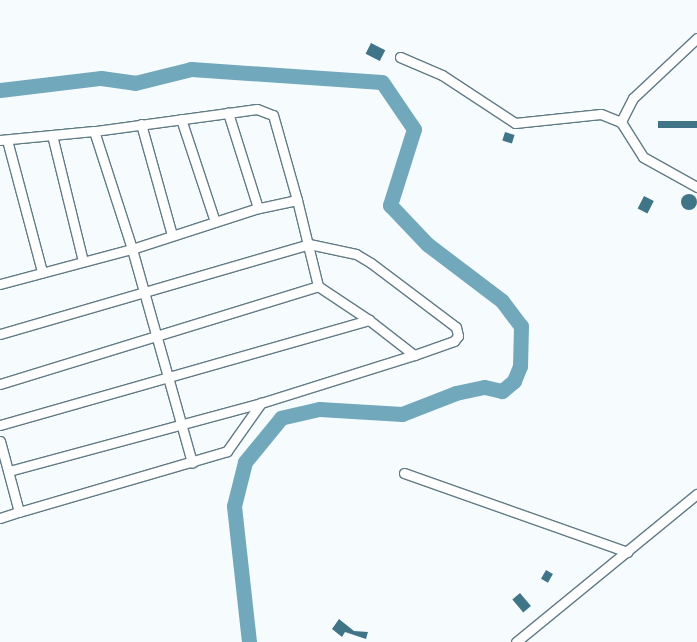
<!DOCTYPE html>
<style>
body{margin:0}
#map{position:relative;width:697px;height:642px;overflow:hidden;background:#f6fcfe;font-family:"Exo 2",sans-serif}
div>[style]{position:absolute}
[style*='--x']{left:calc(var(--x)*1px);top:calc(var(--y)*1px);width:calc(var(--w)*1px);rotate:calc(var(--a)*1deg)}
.river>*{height:15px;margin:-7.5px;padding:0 7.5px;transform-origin:7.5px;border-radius:7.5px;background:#72a8bc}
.building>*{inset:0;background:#407588;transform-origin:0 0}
.round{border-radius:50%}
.roads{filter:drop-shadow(1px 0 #617b85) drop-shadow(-1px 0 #617b85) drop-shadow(0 1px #617b85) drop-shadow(0 -1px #617b85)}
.minor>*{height:9px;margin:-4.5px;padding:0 4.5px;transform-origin:4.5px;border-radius:4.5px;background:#fff}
span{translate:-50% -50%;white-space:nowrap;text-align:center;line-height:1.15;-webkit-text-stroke:5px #fff;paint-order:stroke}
</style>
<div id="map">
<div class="river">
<div style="--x:0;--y:90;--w:102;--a:-6.8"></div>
<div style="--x:101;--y:78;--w:34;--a:8"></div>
<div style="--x:135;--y:83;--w:58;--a:-14"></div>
<div style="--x:191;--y:69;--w:191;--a:3.9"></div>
<div style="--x:382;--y:82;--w:57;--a:55.8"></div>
<div style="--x:414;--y:129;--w:80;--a:107.5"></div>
<div style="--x:390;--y:205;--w:54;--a:46.5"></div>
<div style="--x:427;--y:244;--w:94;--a:37.2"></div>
<div style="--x:502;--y:301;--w:31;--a:53"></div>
<div style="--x:521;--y:326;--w:40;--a:91.4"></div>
<div style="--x:520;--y:366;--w:16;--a:112"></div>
<div style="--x:514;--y:381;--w:16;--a:140"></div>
<div style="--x:502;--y:391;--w:18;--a:-167"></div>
<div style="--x:484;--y:387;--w:29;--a:168"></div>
<div style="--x:456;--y:393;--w:58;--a:158.7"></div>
<div style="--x:402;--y:414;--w:83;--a:-176.6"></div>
<div style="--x:319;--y:409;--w:39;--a:167"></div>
<div style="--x:281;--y:418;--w:57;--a:129.3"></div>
<div style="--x:245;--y:462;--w:45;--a:104"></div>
<div style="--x:234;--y:506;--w:137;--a:83.7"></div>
</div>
<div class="building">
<div style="left:371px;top:43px;width:16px;height:12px;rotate:27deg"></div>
<div style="left:697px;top:121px;width:7px;height:39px;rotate:90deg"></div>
<div style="left:505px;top:132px;width:10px;height:9px;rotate:17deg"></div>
<div class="round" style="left:681px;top:194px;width:16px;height:16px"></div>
<div style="left:644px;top:196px;width:11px;height:14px;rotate:27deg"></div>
<div style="left:546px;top:570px;width:8px;height:10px;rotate:30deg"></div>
<div style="left:520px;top:593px;width:17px;height:10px;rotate:50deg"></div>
<div style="clip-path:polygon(339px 619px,354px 631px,368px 632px,366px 639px,345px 632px,342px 637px,332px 629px)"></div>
</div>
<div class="roads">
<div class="minor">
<div style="--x:697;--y:38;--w:88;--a:136.8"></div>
<div style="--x:633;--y:98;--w:27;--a:117"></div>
<div style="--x:621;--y:122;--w:41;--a:57.8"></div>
<div style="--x:643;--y:157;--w:62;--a:29.1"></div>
<div style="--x:400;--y:57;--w:46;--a:23.2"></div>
<div style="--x:442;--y:75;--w:87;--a:33.3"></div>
<div style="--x:515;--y:123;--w:86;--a:-6"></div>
<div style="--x:601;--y:114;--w:22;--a:22"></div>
<div style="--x:228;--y:113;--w:29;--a:-8"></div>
<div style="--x:257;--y:109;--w:17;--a:21"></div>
<div style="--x:273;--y:115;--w:88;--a:74.2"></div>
<div style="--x:181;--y:119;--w:105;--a:71.7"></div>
<div style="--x:141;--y:124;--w:115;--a:74.4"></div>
<div style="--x:52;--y:135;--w:130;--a:76.2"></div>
<div style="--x:0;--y:140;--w:94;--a:-5.5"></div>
<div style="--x:7;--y:140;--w:137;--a:75.1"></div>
<div style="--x:0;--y:284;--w:137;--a:-14.9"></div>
<div style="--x:132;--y:249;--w:133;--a:-18"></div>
<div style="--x:258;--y:208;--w:100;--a:-107.5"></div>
<div style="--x:228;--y:113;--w:135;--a:172.3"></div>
<div style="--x:94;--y:131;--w:124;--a:72.1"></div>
<div style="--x:132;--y:249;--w:222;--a:74.3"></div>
<div style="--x:369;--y:320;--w:57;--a:37.9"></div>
<div style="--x:0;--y:334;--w:322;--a:-16.2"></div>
<div style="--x:309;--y:244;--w:48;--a:12"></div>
<div style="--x:356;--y:254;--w:17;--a:31"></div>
<div style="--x:371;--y:263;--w:106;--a:37"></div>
<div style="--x:456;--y:327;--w:9;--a:77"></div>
<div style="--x:458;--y:336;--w:6;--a:129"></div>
<div style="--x:454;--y:341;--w:42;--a:160.7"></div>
<div style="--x:414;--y:355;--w:160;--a:162.6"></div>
<div style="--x:261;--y:403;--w:261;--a:164.9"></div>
<div style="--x:0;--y:384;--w:333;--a:-17.1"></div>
<div style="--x:0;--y:425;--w:384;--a:-15.9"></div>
<div style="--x:369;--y:320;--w:61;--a:-146.3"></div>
<div style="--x:318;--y:286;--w:89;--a:-103.7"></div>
<div style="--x:297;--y:200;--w:40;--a:168"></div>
<div style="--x:0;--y:441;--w:73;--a:75"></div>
<div style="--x:19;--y:512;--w:217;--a:-16.3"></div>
<div style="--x:227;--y:451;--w:59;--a:-54.7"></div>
<div style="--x:404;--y:473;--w:237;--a:19.5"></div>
<div style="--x:0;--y:518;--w:20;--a:-18"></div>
<div style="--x:516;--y:642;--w:234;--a:-39.3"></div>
</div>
</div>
</div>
